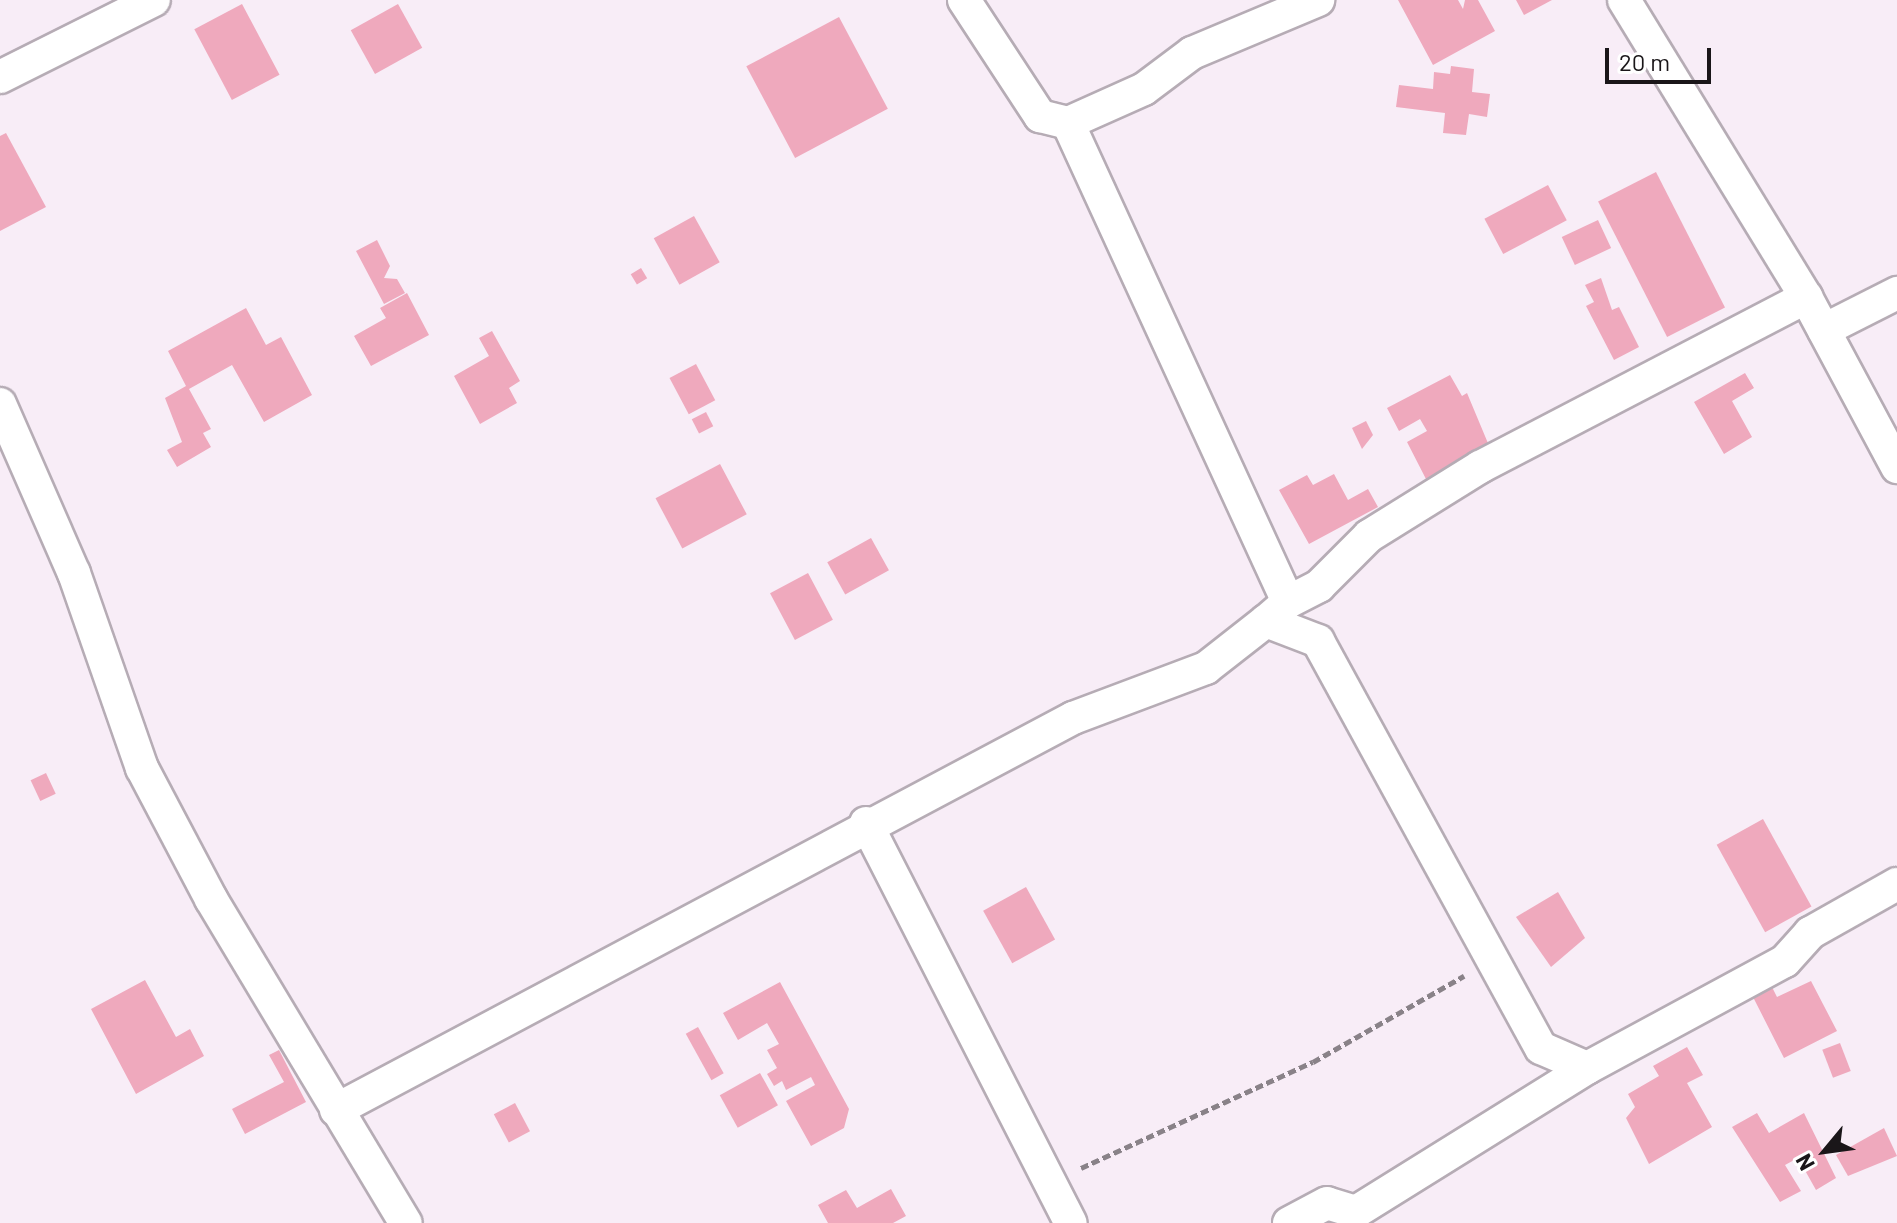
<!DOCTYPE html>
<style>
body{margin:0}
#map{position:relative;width:1897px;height:1223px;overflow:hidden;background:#f8edf7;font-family:Barlow,sans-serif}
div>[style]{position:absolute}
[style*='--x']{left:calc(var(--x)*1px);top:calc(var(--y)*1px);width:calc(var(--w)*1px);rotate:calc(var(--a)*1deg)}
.building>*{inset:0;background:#efa9bd;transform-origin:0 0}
.path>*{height:5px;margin-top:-2.5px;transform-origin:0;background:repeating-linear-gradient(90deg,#898288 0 8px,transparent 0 12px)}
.roads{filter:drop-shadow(2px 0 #b6acb5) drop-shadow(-2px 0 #b6acb5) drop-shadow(0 2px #b6acb5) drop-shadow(0 -2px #b6acb5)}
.street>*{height:32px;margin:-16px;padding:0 16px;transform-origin:16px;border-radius:16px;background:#fff}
span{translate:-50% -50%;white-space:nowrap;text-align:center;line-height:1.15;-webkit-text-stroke:6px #fff;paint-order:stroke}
.north{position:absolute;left:1785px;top:1111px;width:80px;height:80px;-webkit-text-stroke:6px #fff;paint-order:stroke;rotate:241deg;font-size:22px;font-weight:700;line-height:32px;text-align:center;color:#1a1619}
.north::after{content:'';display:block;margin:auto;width:28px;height:36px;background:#1a1619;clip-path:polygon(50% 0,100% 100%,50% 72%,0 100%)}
.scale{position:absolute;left:1605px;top:48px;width:106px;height:36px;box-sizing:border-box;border:4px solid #1a1619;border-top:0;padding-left:10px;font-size:24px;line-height:28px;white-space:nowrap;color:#1a1619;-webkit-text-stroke:6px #fff;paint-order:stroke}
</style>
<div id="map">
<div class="building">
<div style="clip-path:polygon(1398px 0,1458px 0,1463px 9px,1465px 0,1478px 0,1495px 31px,1433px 65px)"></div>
<div style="clip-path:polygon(1516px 0,1552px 0,1524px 15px)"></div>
<div style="left:242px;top:4px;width:80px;height:54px;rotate:62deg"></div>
<div style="left:398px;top:4px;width:50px;height:54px;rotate:61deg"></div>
<div style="left:839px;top:17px;width:104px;height:105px;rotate:62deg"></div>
<div style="clip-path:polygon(1451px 66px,1474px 69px,1472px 92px,1490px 94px,1487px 117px,1469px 114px,1466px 135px,1443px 133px,1445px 113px,1396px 107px,1399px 85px,1433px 89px,1434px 72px,1450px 74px)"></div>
<div style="clip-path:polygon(6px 133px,46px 207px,0 231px,0 136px)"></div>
<div style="left:1656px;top:172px;width:152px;height:65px;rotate:63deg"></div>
<div style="left:1548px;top:185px;width:40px;height:72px;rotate:62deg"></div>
<div style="left:694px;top:216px;width:53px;height:46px;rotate:61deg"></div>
<div style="left:1598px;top:220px;width:31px;height:40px;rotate:65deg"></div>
<div style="clip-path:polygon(377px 240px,390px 266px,384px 278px,397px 279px,405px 293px,384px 304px,356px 251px)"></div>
<div style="left:641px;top:268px;width:12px;height:12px;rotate:59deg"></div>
<div style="clip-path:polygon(1601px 278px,1612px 310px,1619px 307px,1639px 347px,1614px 360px,1586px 306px,1594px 302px,1585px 285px)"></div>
<div style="clip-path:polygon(407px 293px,429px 335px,371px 366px,354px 336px,386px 318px,380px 308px)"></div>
<div style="clip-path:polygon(246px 308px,266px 345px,281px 337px,312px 395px,264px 422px,232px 365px,189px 389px,211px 429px,203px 433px,211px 447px,177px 467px,167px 450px,182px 442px,165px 398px,186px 386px,168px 351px)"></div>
<div style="clip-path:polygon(492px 331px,520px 381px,509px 388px,517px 403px,480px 424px,454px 376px,489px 356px,479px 338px)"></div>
<div style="left:696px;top:364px;width:41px;height:30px;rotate:62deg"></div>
<div style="clip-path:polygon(1745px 373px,1754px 388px,1732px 401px,1752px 437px,1724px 454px,1694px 402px)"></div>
<div style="clip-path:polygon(1450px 375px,1462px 396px,1467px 393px,1490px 448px,1427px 481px,1407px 442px,1427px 431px,1420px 419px,1399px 431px,1387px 408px)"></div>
<div style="left:706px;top:412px;width:16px;height:16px;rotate:63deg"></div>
<div style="clip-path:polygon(1366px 421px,1373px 435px,1362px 449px,1352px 428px)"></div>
<div style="left:720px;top:464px;width:57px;height:73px;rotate:62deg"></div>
<div style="clip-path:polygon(1334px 474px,1348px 500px,1368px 489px,1378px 507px,1309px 544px,1279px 490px,1307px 475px,1313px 485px)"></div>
<div style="left:871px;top:538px;width:37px;height:50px;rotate:61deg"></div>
<div style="left:808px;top:573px;width:53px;height:43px;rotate:62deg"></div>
<div style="left:46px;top:773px;width:23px;height:17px;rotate:65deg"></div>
<div style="left:1763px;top:819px;width:100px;height:53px;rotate:61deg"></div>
<div style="left:1026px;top:887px;width:60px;height:49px;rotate:61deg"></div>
<div style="clip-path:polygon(1558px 892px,1585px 938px,1551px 967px,1516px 917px)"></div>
<div style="clip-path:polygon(145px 980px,176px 1037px,190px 1029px,204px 1056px,136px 1094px,91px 1009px)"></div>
<div style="clip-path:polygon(1811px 981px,1837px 1031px,1784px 1058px,1753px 997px,1772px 987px,1777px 997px)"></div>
<div style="clip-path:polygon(780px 982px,849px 1109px,844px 1128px,811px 1146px,786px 1101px,815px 1085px,811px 1077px,786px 1090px,782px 1081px,774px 1086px,767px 1074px,777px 1068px,767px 1050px,779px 1044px,767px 1023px,738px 1040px,723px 1013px)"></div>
<div style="left:698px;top:1027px;width:53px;height:14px;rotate:61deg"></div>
<div style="left:1840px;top:1043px;width:30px;height:19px;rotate:69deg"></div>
<div style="clip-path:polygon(1687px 1047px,1703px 1075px,1687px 1083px,1712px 1127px,1649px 1164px,1626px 1118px,1635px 1107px,1628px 1094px,1659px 1076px,1653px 1066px)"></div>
<div style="clip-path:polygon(279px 1050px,306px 1102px,245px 1134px,232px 1109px,284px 1082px,269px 1055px)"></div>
<div style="left:760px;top:1073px;width:37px;height:46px;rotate:61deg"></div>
<div style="left:515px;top:1103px;width:32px;height:24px;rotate:62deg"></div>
<div style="clip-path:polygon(1757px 1113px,1769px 1133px,1804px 1113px,1836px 1178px,1816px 1190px,1798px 1158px,1785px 1165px,1801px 1191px,1780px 1202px,1732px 1127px)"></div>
<div style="clip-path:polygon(1884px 1128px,1897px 1156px,1848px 1176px,1836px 1155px)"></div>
<div style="clip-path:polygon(891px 1189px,906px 1216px,893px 1223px,828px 1223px,818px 1205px,846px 1190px,857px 1208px)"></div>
</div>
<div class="path">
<div style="--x:1081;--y:1168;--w:255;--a:-24.6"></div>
<div style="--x:1313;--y:1062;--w:174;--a:-29.7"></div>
</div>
<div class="roads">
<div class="street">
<div style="--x:964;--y:0;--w:139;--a:56.8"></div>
<div style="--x:1040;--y:116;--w:29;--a:14"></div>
<div style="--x:1068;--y:123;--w:83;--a:-24.1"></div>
<div style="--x:1144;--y:89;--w:60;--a:-36.9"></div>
<div style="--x:1192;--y:53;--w:137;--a:-22.8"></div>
<div style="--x:1624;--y:0;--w:348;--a:58.5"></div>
<div style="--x:1806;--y:297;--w:193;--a:61.8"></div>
<div style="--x:0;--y:77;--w:172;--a:-26.6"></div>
<div style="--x:1068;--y:123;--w:527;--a:65.33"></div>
<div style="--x:1288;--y:602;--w:29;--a:139"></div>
<div style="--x:1266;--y:621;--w:56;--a:21"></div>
<div style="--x:1318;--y:641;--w:464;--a:61.3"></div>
<div style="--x:1541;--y:1048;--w:50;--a:23.5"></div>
<div style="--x:1587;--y:1068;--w:272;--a:148.1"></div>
<div style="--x:1356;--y:1212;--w:30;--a:-163"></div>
<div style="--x:1327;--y:1203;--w:43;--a:152.2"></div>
<div style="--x:1824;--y:330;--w:82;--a:-26.9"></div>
<div style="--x:0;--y:404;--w:184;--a:66.4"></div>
<div style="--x:74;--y:573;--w:207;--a:70.8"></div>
<div style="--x:142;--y:768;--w:148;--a:62.2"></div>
<div style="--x:211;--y:899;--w:378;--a:59"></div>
<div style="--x:1288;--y:602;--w:35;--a:-27"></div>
<div style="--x:1319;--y:586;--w:71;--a:-45"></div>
<div style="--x:1369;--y:536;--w:131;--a:-31.9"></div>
<div style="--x:1480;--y:467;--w:368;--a:-27.5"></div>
<div style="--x:866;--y:823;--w:449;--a:62.9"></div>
<div style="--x:1587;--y:1068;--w:225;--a:-28.4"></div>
<div style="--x:1785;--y:961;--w:38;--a:-48"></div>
<div style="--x:1810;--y:933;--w:100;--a:-29.4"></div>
<div style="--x:336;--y:1110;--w:835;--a:-28.01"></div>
<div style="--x:1073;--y:718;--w:142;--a:-20.6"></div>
<div style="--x:1206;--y:668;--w:76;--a:-38.1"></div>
</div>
</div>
<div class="north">N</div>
<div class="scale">20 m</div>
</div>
